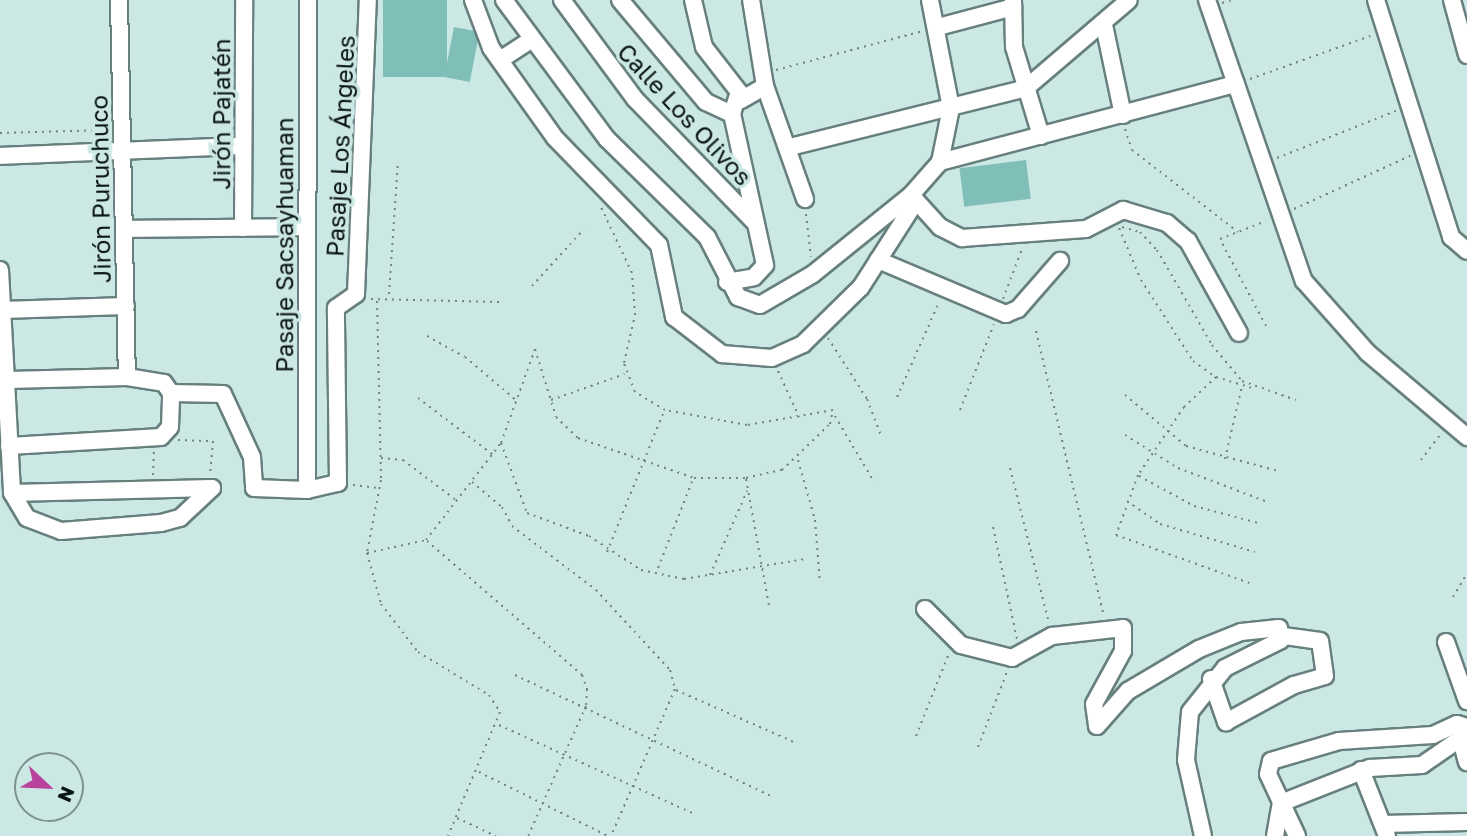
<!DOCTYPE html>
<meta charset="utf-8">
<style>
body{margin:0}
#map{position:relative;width:1467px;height:836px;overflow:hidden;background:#cce8e5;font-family:"Golos Text",sans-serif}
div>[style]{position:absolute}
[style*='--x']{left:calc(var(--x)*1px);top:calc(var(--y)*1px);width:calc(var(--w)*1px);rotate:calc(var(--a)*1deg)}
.green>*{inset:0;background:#80beb8;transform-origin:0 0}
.path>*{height:2px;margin-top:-1px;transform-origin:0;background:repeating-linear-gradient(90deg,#718482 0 2px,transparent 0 7px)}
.roads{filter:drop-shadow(2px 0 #67807e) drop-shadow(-2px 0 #67807e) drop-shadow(0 2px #67807e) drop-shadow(0 -2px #67807e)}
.minor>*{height:16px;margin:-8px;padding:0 8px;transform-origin:8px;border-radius:8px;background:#fff}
span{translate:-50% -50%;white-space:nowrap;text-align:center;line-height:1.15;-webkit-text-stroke:7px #cce8e5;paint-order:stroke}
.street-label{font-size:24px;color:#0a1413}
.north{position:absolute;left:14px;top:752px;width:70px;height:70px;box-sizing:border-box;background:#cce8e5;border:2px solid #7e9391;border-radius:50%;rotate:113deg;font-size:19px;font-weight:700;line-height:28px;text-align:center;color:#0a1413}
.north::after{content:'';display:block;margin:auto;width:24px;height:32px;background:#b7439c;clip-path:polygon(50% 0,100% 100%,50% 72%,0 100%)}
</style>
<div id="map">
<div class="green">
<div style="left:383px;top:0;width:64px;height:77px"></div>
<div style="left:454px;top:27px;width:26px;height:51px;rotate:11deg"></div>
<div style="left:1026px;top:160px;width:39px;height:67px;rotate:83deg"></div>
</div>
<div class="path">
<div style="--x:1222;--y:3;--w:9;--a:-18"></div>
<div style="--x:776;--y:70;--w:152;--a:-14.9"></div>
<div style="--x:1250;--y:79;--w:131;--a:-19.7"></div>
<div style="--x:1125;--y:129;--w:22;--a:72"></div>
<div style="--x:1132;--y:150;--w:134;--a:37.7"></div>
<div style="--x:0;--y:133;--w:107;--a:-1.6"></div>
<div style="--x:1277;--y:158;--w:128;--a:-21.6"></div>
<div style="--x:1294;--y:209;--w:128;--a:-24.6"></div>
<div style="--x:806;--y:214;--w:43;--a:83.4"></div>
<div style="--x:1122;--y:227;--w:19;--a:16"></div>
<div style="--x:1140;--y:232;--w:25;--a:47"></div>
<div style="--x:1157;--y:250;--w:110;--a:59.9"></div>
<div style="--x:1212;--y:345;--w:47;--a:50.2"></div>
<div style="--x:1242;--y:381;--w:57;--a:19.4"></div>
<div style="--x:1119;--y:228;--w:56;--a:67.1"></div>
<div style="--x:1141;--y:280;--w:96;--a:57.3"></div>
<div style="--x:1193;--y:361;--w:28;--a:35"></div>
<div style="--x:1216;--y:377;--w:37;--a:17"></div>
<div style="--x:532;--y:286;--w:77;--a:-47.6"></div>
<div style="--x:389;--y:294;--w:131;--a:-86.1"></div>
<div style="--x:371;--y:299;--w:129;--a:1.3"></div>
<div style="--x:1003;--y:299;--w:53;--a:-69.2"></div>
<div style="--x:377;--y:301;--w:179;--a:88.7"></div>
<div style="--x:381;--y:480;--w:74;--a:100.9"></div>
<div style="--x:367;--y:553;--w:53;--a:74.6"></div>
<div style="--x:381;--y:604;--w:61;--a:52.4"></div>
<div style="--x:418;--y:652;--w:83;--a:31.2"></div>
<div style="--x:489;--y:695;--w:20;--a:57"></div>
<div style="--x:500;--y:712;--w:134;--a:112.8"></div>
<div style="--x:1266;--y:326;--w:98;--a:-117.9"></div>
<div style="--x:1220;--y:239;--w:49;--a:-21.4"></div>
<div style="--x:1036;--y:331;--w:293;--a:76.6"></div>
<div style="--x:427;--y:336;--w:43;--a:28.9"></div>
<div style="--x:465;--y:357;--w:68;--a:40.2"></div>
<div style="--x:828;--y:338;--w:72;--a:57.4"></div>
<div style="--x:867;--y:399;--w:39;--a:69"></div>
<div style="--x:778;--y:371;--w:51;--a:65.5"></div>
<div style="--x:1216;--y:377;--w:44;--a:136.8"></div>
<div style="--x:1184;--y:407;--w:82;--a:124.1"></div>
<div style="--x:1138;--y:475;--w:64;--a:110.1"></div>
<div style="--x:1116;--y:535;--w:145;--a:19.8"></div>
<div style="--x:1125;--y:395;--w:80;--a:39.9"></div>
<div style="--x:1186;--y:446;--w:95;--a:15.2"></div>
<div style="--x:897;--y:397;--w:104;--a:-66.1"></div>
<div style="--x:418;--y:398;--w:93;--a:37.1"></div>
<div style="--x:551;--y:400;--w:78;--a:-19.4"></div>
<div style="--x:960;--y:410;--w:92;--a:-68.4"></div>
<div style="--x:835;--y:416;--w:77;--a:59.4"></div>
<div style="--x:1125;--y:435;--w:62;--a:31.9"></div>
<div style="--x:1178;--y:468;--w:98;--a:20.8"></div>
<div style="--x:178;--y:440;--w:35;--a:2"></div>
<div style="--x:213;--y:441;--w:34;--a:95"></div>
<div style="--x:501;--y:443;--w:75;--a:69.6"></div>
<div style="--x:527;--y:513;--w:66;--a:20.4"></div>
<div style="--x:589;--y:536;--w:62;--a:33.2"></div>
<div style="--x:641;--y:570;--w:44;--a:11.8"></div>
<div style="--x:684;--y:579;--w:123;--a:-9.4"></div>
<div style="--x:381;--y:458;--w:22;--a:5"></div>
<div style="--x:403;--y:460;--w:66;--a:37"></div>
<div style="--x:1225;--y:459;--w:75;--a:-76.9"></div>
<div style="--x:798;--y:460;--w:62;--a:74.2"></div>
<div style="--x:815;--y:520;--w:63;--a:85.5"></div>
<div style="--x:1421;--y:460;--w:34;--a:-53"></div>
<div style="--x:1010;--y:468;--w:160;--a:75.9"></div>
<div style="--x:153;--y:475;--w:23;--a:-88"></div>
<div style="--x:1139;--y:476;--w:63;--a:28.6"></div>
<div style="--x:1194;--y:506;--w:70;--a:14.8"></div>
<div style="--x:746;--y:479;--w:128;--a:79.7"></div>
<div style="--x:472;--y:482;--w:39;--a:40"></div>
<div style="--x:502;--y:507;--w:21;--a:62"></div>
<div style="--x:512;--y:526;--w:106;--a:37.3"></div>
<div style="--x:596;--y:590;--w:109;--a:47.2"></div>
<div style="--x:670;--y:670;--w:20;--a:75"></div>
<div style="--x:675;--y:689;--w:160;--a:113.5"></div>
<div style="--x:353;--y:485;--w:23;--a:7"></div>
<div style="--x:1127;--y:501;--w:40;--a:34.9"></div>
<div style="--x:1160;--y:524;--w:99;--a:16.4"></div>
<div style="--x:993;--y:527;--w:115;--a:77.9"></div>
<div style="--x:427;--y:541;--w:205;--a:40.8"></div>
<div style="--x:582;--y:675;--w:15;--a:70"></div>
<div style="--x:587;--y:689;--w:17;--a:93"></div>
<div style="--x:586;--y:706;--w:142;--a:114"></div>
<div style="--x:607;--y:552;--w:152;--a:-68"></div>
<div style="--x:367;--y:553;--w:60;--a:-12.4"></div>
<div style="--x:426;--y:540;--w:123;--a:-52.3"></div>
<div style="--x:501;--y:443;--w:100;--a:-70.1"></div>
<div style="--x:535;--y:349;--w:71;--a:72.8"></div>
<div style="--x:556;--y:417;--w:30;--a:44"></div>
<div style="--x:578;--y:438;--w:123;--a:19"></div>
<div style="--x:694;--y:478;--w:52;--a:0"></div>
<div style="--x:746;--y:478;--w:37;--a:-13"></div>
<div style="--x:782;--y:470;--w:66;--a:-43.8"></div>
<div style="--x:830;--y:424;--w:14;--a:-78"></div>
<div style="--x:833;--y:410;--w:87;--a:170.1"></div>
<div style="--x:747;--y:425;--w:83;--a:-169.6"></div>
<div style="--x:665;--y:410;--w:35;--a:-149"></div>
<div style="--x:635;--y:392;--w:31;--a:-111"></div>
<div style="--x:624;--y:363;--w:49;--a:-77.1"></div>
<div style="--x:635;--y:315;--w:42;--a:-94.1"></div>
<div style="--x:632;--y:273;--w:75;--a:-115.2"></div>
<div style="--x:658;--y:568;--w:96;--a:-68.5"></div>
<div style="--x:710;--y:575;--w:92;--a:-66.2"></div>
<div style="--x:1453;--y:597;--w:27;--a:-59"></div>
<div style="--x:515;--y:675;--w:285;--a:25.3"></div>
<div style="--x:676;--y:690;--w:129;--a:23.8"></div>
<div style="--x:499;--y:725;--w:212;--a:24.5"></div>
<div style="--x:916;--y:736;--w:89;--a:-68.3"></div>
<div style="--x:978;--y:747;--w:80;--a:-68.9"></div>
<div style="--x:479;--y:772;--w:144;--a:26.4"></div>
<div style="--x:457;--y:818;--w:43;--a:24.8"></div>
</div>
<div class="roads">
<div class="minor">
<div style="--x:119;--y:0;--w:377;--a:88.8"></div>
<div style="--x:473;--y:0;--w:51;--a:69.4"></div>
<div style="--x:491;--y:48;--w:110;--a:54.6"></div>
<div style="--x:555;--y:138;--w:149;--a:45.8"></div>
<div style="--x:659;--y:245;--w:74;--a:78.2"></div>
<div style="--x:674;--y:317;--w:61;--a:37.6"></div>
<div style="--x:722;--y:354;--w:50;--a:4.6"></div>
<div style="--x:772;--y:358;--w:34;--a:-24"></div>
<div style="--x:803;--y:344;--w:81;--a:-44.5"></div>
<div style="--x:861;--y:287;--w:102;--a:-57.4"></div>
<div style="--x:504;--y:0;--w:173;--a:53.5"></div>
<div style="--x:607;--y:139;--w:140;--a:44.4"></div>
<div style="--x:707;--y:237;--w:68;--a:62.7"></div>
<div style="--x:738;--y:297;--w:23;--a:20"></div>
<div style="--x:760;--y:305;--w:61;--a:-30.3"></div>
<div style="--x:813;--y:274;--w:126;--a:-38.9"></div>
<div style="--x:911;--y:195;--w:44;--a:-48.7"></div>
<div style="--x:940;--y:162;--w:55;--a:-78.5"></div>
<div style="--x:951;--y:108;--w:110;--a:-101"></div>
<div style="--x:562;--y:0;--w:123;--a:53.6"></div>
<div style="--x:635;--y:99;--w:171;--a:45.9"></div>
<div style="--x:620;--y:0;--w:133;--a:49.9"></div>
<div style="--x:706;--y:102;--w:29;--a:25"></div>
<div style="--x:693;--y:0;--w:48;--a:76.8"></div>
<div style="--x:704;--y:47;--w:57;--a:52.1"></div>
<div style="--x:739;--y:92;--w:23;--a:108"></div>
<div style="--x:1013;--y:0;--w:47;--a:88.8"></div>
<div style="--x:1014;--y:47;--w:93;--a:73.1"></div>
<div style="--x:1207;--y:0;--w:297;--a:71"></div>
<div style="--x:1304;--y:281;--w:96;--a:48.4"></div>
<div style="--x:1368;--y:353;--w:130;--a:40.3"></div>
<div style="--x:1376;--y:0;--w:249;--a:72.4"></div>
<div style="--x:1451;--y:237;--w:21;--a:41"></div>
<div style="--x:1452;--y:0;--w:57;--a:74.7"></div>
<div style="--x:1104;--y:25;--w:92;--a:78.1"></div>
<div style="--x:938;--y:27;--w:78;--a:-14.9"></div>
<div style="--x:500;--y:60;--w:38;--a:-33"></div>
<div style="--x:765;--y:86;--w:120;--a:70.5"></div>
<div style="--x:741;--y:100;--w:28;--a:-30"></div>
<div style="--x:765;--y:86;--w:87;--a:-99.2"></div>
<div style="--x:790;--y:147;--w:243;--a:-14"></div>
<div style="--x:1026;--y:88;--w:135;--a:-40.5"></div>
<div style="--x:0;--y:156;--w:243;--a:-2.4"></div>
<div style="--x:940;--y:162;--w:306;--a:-14.8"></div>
<div style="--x:911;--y:195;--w:43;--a:47.8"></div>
<div style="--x:940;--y:227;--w:25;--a:27"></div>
<div style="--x:962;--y:238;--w:124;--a:-4.2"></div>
<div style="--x:1086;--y:229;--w:42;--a:-27.2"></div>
<div style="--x:1123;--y:210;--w:46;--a:16.5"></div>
<div style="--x:1167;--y:223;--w:28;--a:41"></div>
<div style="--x:1188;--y:241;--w:105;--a:61"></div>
<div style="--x:243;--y:228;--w:228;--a:-89.7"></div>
<div style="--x:124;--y:229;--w:182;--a:-0.6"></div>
<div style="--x:878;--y:260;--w:139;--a:22.9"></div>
<div style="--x:1006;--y:314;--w:13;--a:-23"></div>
<div style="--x:1018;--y:309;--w:64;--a:-48.8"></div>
<div style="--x:0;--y:270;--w:223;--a:86.9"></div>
<div style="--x:12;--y:493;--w:29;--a:59"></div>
<div style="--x:27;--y:518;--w:36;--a:21"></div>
<div style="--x:61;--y:531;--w:100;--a:-4.6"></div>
<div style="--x:161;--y:523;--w:20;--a:-15"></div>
<div style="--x:180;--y:518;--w:44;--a:-43.2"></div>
<div style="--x:212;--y:488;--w:200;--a:178.6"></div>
<div style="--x:727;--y:282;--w:27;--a:-10"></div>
<div style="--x:754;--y:277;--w:16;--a:-47"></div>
<div style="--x:765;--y:265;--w:155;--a:-102.3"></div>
<div style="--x:2;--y:310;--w:124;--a:-1.8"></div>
<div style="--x:8;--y:380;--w:119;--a:-1.4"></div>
<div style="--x:127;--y:377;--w:37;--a:9"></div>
<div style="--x:164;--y:383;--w:12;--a:55"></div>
<div style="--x:171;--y:393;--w:52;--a:1.1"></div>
<div style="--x:223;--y:394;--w:69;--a:65.3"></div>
<div style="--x:252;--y:457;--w:31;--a:86"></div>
<div style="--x:254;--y:488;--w:53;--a:2.2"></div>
<div style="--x:307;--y:490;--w:32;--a:-13"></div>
<div style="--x:338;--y:483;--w:175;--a:-90.7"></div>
<div style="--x:336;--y:308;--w:24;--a:-35"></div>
<div style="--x:356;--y:294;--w:294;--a:-87.7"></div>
<div style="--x:9;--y:446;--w:152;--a:-3.4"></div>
<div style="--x:161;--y:437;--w:13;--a:-48"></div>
<div style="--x:170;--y:427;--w:34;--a:-88"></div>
<div style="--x:307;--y:490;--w:490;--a:-89.9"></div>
<div style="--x:925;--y:609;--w:51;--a:45"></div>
<div style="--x:961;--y:645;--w:53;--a:14.3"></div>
<div style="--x:1012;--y:658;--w:46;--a:-28.8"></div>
<div style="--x:1052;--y:636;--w:71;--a:-6.4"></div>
<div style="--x:1123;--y:628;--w:23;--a:90"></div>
<div style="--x:1123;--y:651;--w:60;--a:118.7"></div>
<div style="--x:1094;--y:704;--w:22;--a:82"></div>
<div style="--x:1097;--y:726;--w:47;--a:-48.5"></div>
<div style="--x:1128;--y:691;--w:82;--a:-30.6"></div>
<div style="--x:1199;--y:649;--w:45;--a:-22"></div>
<div style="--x:1241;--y:632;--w:38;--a:-6"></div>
<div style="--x:1279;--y:628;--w:12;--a:81"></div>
<div style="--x:1281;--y:640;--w:63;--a:153.4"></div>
<div style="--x:1225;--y:668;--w:56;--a:128.5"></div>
<div style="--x:1190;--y:712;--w:48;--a:94.8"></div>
<div style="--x:1186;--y:760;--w:78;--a:77.4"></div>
<div style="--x:1446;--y:642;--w:63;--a:70.4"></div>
<div style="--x:1211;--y:679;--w:46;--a:70.8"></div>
<div style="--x:1226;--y:722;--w:77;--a:-28.6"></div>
<div style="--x:1294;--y:685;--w:32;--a:-16"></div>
<div style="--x:1325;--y:676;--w:35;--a:-98"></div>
<div style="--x:1320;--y:641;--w:35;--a:-172"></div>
<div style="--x:1461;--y:740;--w:23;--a:75"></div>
<div style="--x:1361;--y:770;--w:71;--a:68.5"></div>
<div style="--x:1383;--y:824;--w:84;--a:-1.4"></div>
<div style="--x:1275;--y:836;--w:34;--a:-80"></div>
<div style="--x:1281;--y:803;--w:96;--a:-21.5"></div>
<div style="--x:1370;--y:768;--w:52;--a:-3.3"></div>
<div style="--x:1422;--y:765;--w:55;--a:-34.6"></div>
<div style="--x:1297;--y:836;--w:68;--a:-115.1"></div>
<div style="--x:1268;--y:774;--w:13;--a:-77"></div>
<div style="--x:1271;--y:761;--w:71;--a:-16.4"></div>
<div style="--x:1339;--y:741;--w:94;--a:-3.7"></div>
<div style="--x:1433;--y:735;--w:26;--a:-25"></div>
<div style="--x:1457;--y:724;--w:10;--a:17"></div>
</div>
</div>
<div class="street-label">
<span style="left:221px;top:114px;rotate:-90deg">Jirón Pajatén</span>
<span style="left:685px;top:114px;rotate:47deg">Calle Los Olivos</span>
<span style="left:340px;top:146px;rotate:-87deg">Pasaje Los Ángeles</span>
<span style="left:100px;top:189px;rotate:-91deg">Jirón Puruchuco</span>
<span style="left:284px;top:245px;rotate:-90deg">Pasaje Sacsayhuaman</span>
</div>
<div class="north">N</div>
</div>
